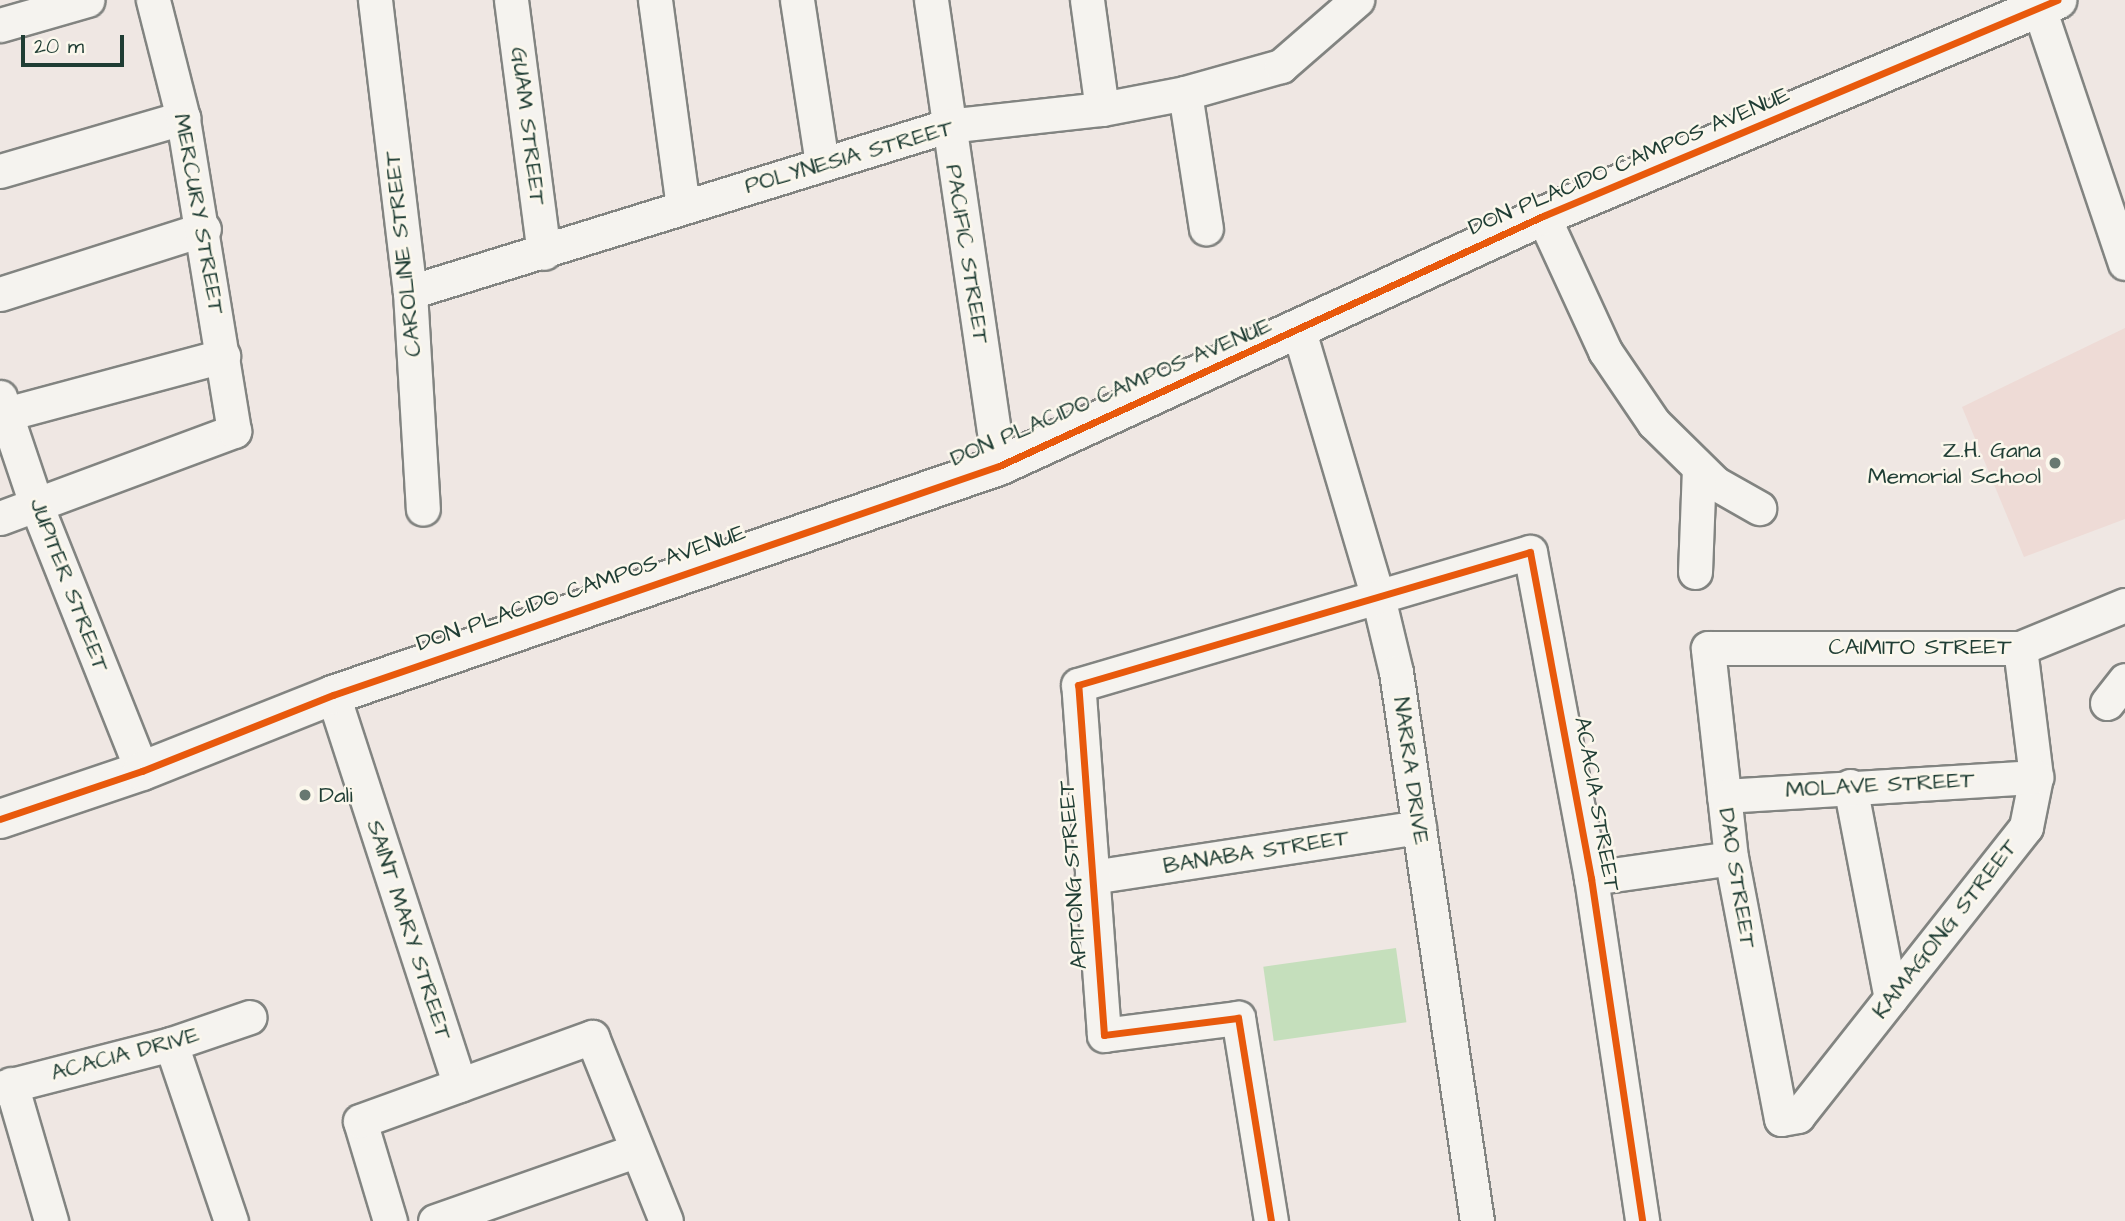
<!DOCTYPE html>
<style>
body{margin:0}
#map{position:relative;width:2125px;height:1221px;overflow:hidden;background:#efe7e3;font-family:"Architects Daughter",sans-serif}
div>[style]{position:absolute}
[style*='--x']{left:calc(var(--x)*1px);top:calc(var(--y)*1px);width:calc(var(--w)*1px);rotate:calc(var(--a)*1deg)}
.built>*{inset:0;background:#eedbd6}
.green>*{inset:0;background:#c5dfbc;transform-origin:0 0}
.roads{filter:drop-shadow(2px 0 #828481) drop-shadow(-2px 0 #828481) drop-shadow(0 2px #828481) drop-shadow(0 -2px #828481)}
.street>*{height:33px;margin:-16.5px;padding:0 16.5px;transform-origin:16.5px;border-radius:16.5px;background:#f5f3ef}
.secondary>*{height:38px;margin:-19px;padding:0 19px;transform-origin:19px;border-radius:19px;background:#f5f3ef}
.cycleway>*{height:7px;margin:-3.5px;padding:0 3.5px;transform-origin:3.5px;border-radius:3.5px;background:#e8590c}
.dots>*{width:19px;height:19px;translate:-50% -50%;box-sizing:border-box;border:4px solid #fbf7ec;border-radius:50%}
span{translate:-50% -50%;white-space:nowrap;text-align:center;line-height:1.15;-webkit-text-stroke:5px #fbf7ec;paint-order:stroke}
.street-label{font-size:23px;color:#1f3d34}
.poi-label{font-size:23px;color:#1f3d34}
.right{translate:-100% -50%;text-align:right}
.left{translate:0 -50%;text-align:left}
.scale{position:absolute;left:21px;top:35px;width:103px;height:32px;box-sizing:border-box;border:4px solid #1f3d34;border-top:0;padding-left:9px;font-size:21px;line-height:24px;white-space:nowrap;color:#1f3d34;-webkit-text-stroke:5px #fbf7ec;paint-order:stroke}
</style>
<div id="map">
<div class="built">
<div style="clip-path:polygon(2125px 328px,2125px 519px,2024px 557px,1962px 407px)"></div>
</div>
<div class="green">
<div style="left:1396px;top:948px;width:75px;height:134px;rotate:82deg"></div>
</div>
<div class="roads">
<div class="street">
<div style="--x:375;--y:0;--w:294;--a:83.2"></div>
<div style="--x:410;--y:292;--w:217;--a:86.6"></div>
<div style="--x:511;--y:0;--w:255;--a:82.6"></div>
<div style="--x:655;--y:0;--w:208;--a:82.3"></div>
<div style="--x:797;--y:0;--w:166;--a:81.3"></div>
<div style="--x:931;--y:0;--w:471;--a:81.7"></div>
<div style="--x:1087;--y:0;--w:110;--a:82.2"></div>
<div style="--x:2039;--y:8;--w:269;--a:71.4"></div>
<div style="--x:0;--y:25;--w:91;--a:-16"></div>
<div style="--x:1185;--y:93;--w:137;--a:81.2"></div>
<div style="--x:0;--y:171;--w:191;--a:-16.2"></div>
<div style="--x:1543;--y:216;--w:149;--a:65.3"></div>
<div style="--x:1605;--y:351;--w:87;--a:55.8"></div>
<div style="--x:1654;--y:423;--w:86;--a:44.5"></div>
<div style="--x:1715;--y:483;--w:51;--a:29.6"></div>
<div style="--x:410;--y:292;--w:562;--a:-17.18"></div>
<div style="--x:947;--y:126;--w:156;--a:-6.3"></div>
<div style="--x:1102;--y:109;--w:85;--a:-10.9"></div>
<div style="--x:1185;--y:93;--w:100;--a:-15.7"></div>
<div style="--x:1281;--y:66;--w:101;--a:-41"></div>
<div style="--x:0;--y:294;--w:214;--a:-17.7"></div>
<div style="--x:1299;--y:331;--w:277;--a:73.5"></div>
<div style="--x:1378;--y:597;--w:77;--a:76.5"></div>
<div style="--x:1396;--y:672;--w:555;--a:81.61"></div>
<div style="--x:0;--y:397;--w:116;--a:71.4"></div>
<div style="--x:37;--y:507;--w:284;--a:68.3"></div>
<div style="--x:6;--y:414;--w:225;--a:-15"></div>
<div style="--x:0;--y:518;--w:250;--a:-20.4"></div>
<div style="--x:234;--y:431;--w:317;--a:-99.3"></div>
<div style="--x:183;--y:118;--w:122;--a:-104.3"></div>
<div style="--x:1695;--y:572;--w:103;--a:-87.8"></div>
<div style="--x:2020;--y:648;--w:130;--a:82.9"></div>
<div style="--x:2036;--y:777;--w:51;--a:101.3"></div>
<div style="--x:2026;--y:827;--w:368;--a:128.3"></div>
<div style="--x:1798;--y:1116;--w:17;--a:170"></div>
<div style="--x:1781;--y:1119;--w:266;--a:-100.8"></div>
<div style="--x:1731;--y:858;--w:211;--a:-96.3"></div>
<div style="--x:1708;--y:648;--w:312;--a:0"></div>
<div style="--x:2020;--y:648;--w:113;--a:-22.3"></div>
<div style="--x:333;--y:695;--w:410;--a:72"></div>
<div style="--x:2107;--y:703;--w:29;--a:-52"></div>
<div style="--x:1850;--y:786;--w:216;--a:79.1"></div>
<div style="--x:1724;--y:796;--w:313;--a:-3.5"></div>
<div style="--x:1092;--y:877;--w:331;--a:-8.7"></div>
<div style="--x:1591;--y:878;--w:141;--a:-8.1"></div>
<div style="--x:171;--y:1044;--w:187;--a:71.3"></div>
<div style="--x:11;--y:1084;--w:143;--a:73.7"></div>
<div style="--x:0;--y:1088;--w:177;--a:-14.4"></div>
<div style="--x:171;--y:1044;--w:83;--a:-18.9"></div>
<div style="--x:390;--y:1221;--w:104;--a:-106.7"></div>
<div style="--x:360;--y:1121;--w:247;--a:-19.9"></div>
<div style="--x:592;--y:1037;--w:198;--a:68.1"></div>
<div style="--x:435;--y:1221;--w:212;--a:-19.3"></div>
<div style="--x:1271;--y:1221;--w:206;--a:-99.2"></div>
<div style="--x:1238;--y:1018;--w:135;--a:172.8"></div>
<div style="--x:1104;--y:1035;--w:351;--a:-94.2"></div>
<div style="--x:1078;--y:685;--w:471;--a:-16.4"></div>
<div style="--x:1530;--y:552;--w:332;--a:79.4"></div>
<div style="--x:1591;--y:878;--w:347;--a:81.5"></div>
</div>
<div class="secondary">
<div style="--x:0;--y:819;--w:150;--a:-18.7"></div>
<div style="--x:142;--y:771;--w:206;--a:-21.7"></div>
<div style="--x:333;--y:695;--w:704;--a:-18.98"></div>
<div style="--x:999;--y:466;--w:599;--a:-24.68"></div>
<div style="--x:1543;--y:216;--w:558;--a:-22.79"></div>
</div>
</div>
<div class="cycleway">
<div style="--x:0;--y:819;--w:150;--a:-18.7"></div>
<div style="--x:142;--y:771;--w:206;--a:-21.7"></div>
<div style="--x:333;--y:695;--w:704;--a:-18.98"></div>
<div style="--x:999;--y:466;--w:599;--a:-24.68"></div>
<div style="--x:1543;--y:216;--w:558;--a:-22.79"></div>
<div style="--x:1271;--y:1221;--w:206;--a:-99.2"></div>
<div style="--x:1238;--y:1018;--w:135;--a:172.8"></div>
<div style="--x:1104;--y:1035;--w:351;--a:-94.2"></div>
<div style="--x:1078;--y:685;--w:471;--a:-16.4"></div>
<div style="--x:1530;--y:552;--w:332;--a:79.4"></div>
<div style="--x:1591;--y:878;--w:347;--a:81.5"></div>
</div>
<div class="dots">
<div style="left:2055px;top:463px;background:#687871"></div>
<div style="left:305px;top:795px;background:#687871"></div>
</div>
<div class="street-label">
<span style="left:528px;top:126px;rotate:83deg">GUAM STREET</span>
<span style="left:849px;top:157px;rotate:-16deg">POLYNESIA STREET</span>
<span style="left:1629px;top:161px;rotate:-23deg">DON PLACIDO CAMPOS AVENUE</span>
<span style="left:199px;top:214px;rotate:80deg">MERCURY STREET</span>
<span style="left:403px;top:254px;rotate:-96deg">CAROLINE STREET</span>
<span style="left:967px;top:254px;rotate:81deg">PACIFIC STREET</span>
<span style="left:1111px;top:392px;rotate:-23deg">DON PLACIDO CAMPOS AVENUE</span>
<span style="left:69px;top:585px;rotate:69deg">JUPITER STREET</span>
<span style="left:581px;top:588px;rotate:-19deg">DON PLACIDO CAMPOS AVENUE</span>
<span style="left:1920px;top:647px">CAIMITO STREET</span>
<span style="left:1411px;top:771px;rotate:82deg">NARRA DRIVE</span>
<span style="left:1880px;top:785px;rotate:-3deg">MOLAVE STREET</span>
<span style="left:1597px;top:804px;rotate:80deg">ACACIA STREET</span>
<span style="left:1256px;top:852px;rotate:-9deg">BANABA STREET</span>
<span style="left:1073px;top:875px;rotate:-94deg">APITONG STREET</span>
<span style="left:1737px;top:878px;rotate:81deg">DAO STREET</span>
<span style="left:1945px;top:929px;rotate:-52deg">KAMAGONG STREET</span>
<span style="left:409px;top:930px;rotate:72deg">SAINT MARY STREET</span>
<span style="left:125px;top:1054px;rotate:-15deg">ACACIA DRIVE</span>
</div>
<div class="poi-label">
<span class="right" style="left:2041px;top:463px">Z.H. Gana<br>Memorial School</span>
<span class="left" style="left:319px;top:795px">Dali</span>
</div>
<div class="scale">20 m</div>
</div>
